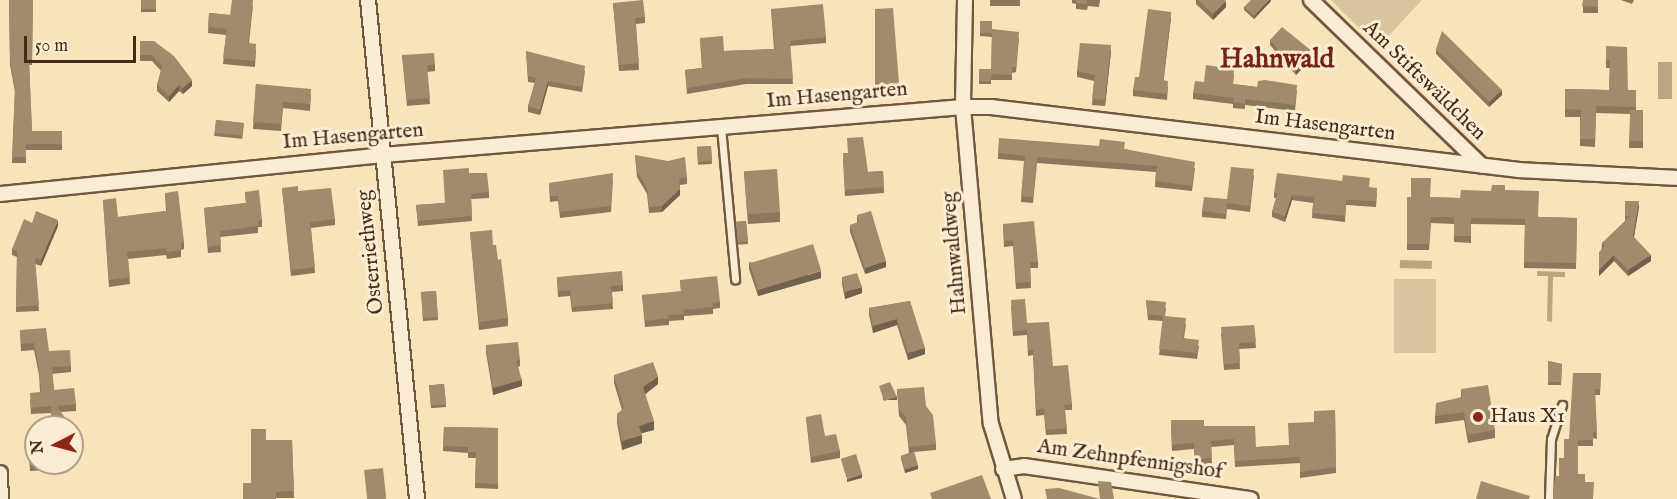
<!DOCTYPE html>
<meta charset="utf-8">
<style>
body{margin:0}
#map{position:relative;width:1677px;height:499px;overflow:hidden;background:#f9e3bb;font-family:"IM FELL English",serif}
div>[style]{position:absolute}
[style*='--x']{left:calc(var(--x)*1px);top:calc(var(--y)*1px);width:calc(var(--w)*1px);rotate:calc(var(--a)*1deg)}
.green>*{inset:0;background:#dac49f;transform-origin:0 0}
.water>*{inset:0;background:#bca483;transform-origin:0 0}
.roads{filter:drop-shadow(2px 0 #72583f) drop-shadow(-2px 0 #72583f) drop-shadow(0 2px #72583f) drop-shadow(0 -2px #72583f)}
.lane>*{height:7px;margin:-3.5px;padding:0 3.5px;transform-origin:3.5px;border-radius:3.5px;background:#fbedd3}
.street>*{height:14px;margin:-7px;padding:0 7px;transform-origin:7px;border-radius:7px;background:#fbedd3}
.wall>*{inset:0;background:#8c775d;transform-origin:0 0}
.shaded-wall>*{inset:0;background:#72614c;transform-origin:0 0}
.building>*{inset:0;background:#a38a6c;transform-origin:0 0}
.dots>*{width:16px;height:16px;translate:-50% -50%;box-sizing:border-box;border:3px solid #fbedd3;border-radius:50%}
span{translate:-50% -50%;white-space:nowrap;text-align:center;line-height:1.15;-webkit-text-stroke:6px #fbedd3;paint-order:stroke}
.street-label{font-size:21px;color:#452a16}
.poi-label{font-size:21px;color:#452a16}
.left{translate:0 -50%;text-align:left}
.district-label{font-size:27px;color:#7a1f14;font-weight:700}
.north{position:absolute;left:24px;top:415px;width:60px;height:60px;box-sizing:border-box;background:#fbedd3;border:2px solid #b29f87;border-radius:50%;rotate:264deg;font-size:16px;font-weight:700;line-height:24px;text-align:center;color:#452a16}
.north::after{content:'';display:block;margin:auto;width:21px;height:27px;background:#8f2418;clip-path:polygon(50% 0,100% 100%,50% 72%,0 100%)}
.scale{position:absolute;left:24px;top:36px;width:112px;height:27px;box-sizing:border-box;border:3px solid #452a16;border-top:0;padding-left:8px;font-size:18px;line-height:21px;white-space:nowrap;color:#452a16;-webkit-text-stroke:4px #fbedd3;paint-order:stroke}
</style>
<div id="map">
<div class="green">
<div style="clip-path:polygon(1331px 0,1422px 0,1378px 47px)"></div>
<div style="left:1394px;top:279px;width:42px;height:74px"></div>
</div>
<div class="water">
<div style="left:1658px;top:62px;width:14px;height:37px"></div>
<div style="left:1400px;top:260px;width:32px;height:8px;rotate:2deg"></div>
<div style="clip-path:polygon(1537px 271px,1565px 272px,1565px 277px,1553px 277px,1552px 322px,1547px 321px,1548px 276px,1537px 276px)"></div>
</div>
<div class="roads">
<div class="lane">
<div style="--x:721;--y:127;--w:153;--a:84.7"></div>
<div style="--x:1549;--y:499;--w:60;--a:-88.1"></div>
<div style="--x:1551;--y:439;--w:36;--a:-72"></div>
</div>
<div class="street">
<div style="--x:368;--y:0;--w:501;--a:84.39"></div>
<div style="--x:965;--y:0;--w:107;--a:91.1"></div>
<div style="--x:963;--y:107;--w:318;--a:85"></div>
<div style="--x:991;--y:424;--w:78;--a:73"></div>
<div style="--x:1311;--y:0;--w:238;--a:44.1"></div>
<div style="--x:0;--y:194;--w:385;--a:-5.8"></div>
<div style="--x:383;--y:155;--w:582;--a:-4.73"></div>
<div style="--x:963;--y:107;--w:28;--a:0"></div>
<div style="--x:991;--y:107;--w:532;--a:6.8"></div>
<div style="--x:1519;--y:170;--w:158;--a:2.9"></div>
<div style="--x:1003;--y:469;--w:21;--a:-8"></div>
<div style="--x:1024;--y:466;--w:229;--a:8.3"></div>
<div style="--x:0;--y:473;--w:26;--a:88"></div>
</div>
</div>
<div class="wall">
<div style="clip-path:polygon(9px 0,33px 0,32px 65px,29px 65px,32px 131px,62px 131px,62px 150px,26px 150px,26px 163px,12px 163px,15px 92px,10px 65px)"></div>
<div style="left:141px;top:0;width:15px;height:12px"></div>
<div style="left:990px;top:0;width:30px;height:6px"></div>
<div style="clip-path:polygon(1072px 0,1100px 0,1099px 7px,1088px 6px,1087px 10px,1076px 9px,1076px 4px,1072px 3px)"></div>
<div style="clip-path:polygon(1196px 0,1225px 0,1226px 7px,1213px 20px,1196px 4px)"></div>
<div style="clip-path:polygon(1271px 0,1271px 1px,1254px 19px,1244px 10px,1244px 7px)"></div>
<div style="left:1583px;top:0;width:15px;height:13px"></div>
<div style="clip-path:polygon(1621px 0,1634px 0,1632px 4px)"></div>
<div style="clip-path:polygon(613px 3px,645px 17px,645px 23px,636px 24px,639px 70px,619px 71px)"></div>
<div style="clip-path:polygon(253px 5px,249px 43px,256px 50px,255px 67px,223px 64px,226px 35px,208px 33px,209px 13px,230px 15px)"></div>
<div style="clip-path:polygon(771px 9px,826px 37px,826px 43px,790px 46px,793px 84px,746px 84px,687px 94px,685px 70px,702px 68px,700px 38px,724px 51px,774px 49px)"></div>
<div style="clip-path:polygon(875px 9px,899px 83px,899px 88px,875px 89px)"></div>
<div style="clip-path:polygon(1171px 17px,1163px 80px,1168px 87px,1167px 100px,1133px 96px,1133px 90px,1139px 77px)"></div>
<div style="clip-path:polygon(980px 21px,992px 29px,1019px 38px,1016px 72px,1012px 73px,1012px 80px,991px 80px,992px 37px,980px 36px)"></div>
<div style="clip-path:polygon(1270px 40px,1313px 57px,1296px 75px,1270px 45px)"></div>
<div style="clip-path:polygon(140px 41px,192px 86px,183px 94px,179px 91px,169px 102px,157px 91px,157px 85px,161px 71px,152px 61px,140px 61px)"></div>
<div style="clip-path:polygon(1606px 46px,1628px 90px,1636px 90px,1636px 110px,1643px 110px,1643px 148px,1629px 148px,1630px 114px,1596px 113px,1595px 147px,1580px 146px,1580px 117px,1565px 117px,1565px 89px,1609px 90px,1610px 68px,1606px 68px)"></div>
<div style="clip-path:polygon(1436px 49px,1502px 95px,1489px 107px,1436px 54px)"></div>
<div style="clip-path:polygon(526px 51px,585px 71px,582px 92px,548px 86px,540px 115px,528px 112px,528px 106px,535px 83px,528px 82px)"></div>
<div style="clip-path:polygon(1111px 51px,1105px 106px,1092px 105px,1094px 81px,1077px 77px,1077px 71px)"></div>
<div style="clip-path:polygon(402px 55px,435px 65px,435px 71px,427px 72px,430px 104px,407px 106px)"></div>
<div style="left:979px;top:69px;width:12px;height:15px"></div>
<div style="clip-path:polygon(1234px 74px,1233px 84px,1257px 87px,1297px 90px,1295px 111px,1245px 105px,1245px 109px,1233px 108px,1233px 104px,1193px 99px,1193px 93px,1204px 82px)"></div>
<div style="clip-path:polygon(256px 84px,311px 95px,310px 111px,283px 108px,281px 131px,253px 129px)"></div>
<div style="left:216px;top:120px;width:28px;height:16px;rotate:6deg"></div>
<div style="left:711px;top:146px;width:18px;height:14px;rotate:87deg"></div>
<div style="clip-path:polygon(1125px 149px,1195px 168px,1192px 191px,1155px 187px,1156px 172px,1037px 163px,1033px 203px,1021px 202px,1024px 161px,998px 159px,998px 153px)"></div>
<div style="clip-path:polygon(848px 153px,868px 172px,883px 171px,884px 193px,845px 196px,843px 159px)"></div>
<div style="clip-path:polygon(635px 155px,687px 178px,687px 184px,680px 185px,680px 195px,662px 212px,649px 213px,647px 194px,637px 177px)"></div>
<div style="clip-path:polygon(744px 172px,780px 212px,780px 222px,748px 224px)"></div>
<div style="clip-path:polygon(469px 173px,489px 192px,489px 198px,471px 199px,472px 221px,418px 226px,416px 205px,444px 203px)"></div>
<div style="clip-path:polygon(1254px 175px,1250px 212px,1227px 209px,1226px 219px,1202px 217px,1202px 211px,1227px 199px)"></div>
<div style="clip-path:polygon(613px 179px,611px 212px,560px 218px,558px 201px,550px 202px,549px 183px)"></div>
<div style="clip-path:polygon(1369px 187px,1377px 193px,1376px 207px,1346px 205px,1345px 222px,1312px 218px,1313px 203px,1292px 200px,1285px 222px,1272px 217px,1272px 212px,1276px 198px,1274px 198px,1274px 193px)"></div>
<div style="clip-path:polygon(282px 188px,298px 191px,335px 219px,335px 225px,311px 228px,315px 273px,291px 276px)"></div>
<div style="clip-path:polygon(1505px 190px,1539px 217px,1577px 218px,1576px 269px,1524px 268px,1525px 225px,1471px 224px,1471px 243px,1454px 242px,1454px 224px,1431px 223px,1429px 250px,1407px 250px,1407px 197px,1460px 198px,1491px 191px)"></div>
<div style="clip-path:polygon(245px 192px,262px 220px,262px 227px,258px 227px,258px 233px,220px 237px,221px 252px,208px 253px,204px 208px,246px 203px)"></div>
<div style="clip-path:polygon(165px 193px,184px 242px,184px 249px,181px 250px,181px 257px,167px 259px,166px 255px,128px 259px,130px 284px,109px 287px,103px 200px,118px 217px,166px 211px)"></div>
<div style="clip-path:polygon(1625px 201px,1639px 207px,1634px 237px,1651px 261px,1628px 276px,1614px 261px,1599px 276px,1602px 243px,1625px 222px)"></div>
<div style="clip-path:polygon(857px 215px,886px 267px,865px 274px,850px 232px,850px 225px,857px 223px)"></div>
<div style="left:746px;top:221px;width:23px;height:10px;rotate:85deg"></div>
<div style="clip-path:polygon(32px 223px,58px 226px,41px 266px,35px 264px,39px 311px,16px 312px,17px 257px,12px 255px,12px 249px)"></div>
<div style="clip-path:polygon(1003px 224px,1038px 262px,1038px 268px,1030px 268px,1031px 288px,1016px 289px,1013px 246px,1004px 247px)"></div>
<div style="clip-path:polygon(470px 232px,493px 245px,498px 260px,508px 318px,508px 326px,479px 330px)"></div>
<div style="clip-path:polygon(749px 262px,821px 278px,758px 296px,749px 269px)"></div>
<div style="clip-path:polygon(557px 277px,623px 285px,623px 291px,612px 292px,613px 309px,572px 312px,570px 296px,558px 297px)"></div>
<div style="clip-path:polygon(842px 277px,862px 293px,845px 299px,842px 284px)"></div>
<div style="clip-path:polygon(680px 280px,720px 302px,720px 308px,713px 309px,713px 314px,684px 316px,684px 320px,669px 321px,669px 325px,645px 327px,642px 295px,681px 292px)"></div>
<div style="left:436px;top:291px;width:29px;height:15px;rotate:86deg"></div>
<div style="clip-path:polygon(1146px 300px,1166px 308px,1165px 316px,1186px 324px,1184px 338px,1199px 346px,1197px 359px,1159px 355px,1163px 321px,1148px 320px)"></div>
<div style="clip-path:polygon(910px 301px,925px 354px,908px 360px,897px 325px,873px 333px,869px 315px,869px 308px)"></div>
<div style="clip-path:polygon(1011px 305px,1027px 323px,1053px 366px,1072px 404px,1072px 410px,1065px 410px,1067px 434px,1046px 435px,1044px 415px,1036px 416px,1033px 355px,1028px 356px,1027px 335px,1013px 336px)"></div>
<div style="clip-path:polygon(1254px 325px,1256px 348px,1239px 349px,1240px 369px,1224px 370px,1221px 333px)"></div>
<div style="clip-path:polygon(20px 330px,49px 351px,71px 366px,71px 372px,52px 374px,54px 390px,76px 404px,76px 411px,61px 412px,52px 426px,51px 413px,31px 414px,30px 400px,40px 392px,39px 375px,34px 350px,21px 351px)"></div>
<div style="clip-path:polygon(486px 345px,520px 360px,520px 366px,518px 367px,522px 386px,493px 395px,486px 352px)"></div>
<div style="clip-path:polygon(1548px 361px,1562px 364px,1561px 385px,1548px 385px)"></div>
<div style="clip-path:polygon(1601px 373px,1600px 395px,1595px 395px,1597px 439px,1593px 438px,1593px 446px,1578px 446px,1578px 474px,1585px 482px,1593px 499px,1559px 476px,1569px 439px)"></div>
<div style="clip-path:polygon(614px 375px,658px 384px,645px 394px,654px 430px,641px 433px,642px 443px,622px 450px,617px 423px,617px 414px,622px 410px,614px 383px)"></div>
<div style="left:444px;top:384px;width:23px;height:15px;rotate:85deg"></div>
<div style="clip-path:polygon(897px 389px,926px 406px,936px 444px,936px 450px,914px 452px,918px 469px,905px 473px,901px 459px,901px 456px,909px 453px,906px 425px,899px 416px)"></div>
<div style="clip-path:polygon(1461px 389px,1495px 430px,1495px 438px,1468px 443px,1464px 420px,1435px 424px,1435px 416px,1461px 397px)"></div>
<div style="clip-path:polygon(1335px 410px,1336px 473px,1300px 478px,1300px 463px,1235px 467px,1234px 445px,1211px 447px,1212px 464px,1195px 465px,1194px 449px,1172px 451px,1171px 426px,1204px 426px,1256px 447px,1289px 445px,1314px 422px)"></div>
<div style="clip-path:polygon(806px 417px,840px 451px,840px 458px,811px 463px)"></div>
<div style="clip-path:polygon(444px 427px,498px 428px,498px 489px,475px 488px,476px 458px,468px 458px,468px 453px,443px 451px)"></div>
<div style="clip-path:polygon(27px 434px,47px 463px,47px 470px,30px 471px)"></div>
<div style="clip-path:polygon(266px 440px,292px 440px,294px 498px,276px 498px,251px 483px)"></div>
</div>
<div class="shaded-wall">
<div style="clip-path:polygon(1269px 0,1271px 0,1271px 1px,1254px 19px,1254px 16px)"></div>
<div style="clip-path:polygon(1226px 1px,1226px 7px,1213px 20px,1213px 14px)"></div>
<div style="clip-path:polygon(1171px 12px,1171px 17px,1163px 86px,1163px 80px)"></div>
<div style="clip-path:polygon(1111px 45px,1111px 51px,1105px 106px,1105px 100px)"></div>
<div style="clip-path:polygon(1313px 52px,1313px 57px,1296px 75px,1296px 69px)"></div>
<div style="clip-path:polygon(192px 80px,192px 86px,183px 94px,183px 88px)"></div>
<div style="clip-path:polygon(548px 81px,548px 86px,540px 115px,540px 110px)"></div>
<div style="clip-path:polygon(179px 85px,179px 91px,169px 102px,169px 96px)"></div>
<div style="clip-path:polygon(1502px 90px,1502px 95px,1489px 107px,1489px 102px)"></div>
<div style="clip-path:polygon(680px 189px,680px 195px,662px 212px,662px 206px)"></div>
<div style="clip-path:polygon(1292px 195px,1292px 200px,1285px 222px,1285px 216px)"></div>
<div style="clip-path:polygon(1639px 201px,1639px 207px,1633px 242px,1633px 236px)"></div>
<div style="clip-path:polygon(58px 220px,58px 226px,41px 266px,41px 260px)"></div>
<div style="clip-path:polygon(1614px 255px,1614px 261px,1599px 276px,1599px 270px)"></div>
<div style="clip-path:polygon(1651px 255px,1651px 261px,1628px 276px,1628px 270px)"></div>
<div style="clip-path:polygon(886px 261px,886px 267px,865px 274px,865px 268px)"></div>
<div style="clip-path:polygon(821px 271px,821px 278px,758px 296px,758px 290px)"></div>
<div style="clip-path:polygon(862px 287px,862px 293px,845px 299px,845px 292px)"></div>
<div style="clip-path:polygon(897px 319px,897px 325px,873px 333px,873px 326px)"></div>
<div style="clip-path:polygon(925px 348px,925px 354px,908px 360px,908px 353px)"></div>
<div style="clip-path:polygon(658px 376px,658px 384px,643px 396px,643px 387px)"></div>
<div style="clip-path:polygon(522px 380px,522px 386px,493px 395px,493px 388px)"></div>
<div style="left:897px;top:397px;width:3px;height:14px;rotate:90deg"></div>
<div style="clip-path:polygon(654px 421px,654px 430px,639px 434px,639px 426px)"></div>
<div style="clip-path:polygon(642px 435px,642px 443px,622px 450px,622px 441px)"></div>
<div style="clip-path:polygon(918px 465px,918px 469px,905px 473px,905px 469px)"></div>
<div style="clip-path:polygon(862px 474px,862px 478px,847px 482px,847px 479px)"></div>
</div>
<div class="building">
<div style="clip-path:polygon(9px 0,33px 0,32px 59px,29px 59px,32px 131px,62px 131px,62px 144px,15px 144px,26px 144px,26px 157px,12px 157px,15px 87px,10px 59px)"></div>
<div style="left:141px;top:0;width:15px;height:9px"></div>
<div style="clip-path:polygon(232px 0,253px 0,248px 43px,256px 44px,255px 61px,223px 58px,227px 29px,208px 27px,209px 13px,230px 15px)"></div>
<div style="clip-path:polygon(643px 0,645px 17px,635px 18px,639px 63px,619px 65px,613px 3px)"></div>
<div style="clip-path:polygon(1076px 0,1087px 0,1087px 4px,1076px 3px)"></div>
<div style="clip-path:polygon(1198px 0,1225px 0,1226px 1px,1213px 14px)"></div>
<div style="clip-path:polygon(1251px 0,1269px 0,1254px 16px,1244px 7px)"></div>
<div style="clip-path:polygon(1583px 0,1598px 0,1598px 7px,1582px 6px)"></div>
<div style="clip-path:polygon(823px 4px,826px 37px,790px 41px,793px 79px,746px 78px,687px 88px,685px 70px,702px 68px,700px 38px,723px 36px,724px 51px,775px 49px,771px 9px)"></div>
<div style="clip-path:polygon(893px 8px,899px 83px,875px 83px,875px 9px)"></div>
<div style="clip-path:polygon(1148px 9px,1171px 12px,1163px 80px,1168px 81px,1167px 94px,1133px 90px,1135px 77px,1139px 77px)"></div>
<div style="left:980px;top:21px;width:12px;height:12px"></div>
<div style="clip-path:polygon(1282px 27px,1313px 52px,1296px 69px,1270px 40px)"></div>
<div style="clip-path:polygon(992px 29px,1019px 32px,1016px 67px,1012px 67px,1012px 75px,991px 74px)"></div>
<div style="clip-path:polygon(1442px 31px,1502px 90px,1489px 102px,1436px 49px)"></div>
<div style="clip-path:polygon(140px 41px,154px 41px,174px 56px,192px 80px,183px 88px,179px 85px,169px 96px,157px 85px,162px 66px,152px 55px,140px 55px)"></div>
<div style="clip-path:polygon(1080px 43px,1111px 45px,1105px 100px,1092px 99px,1095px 75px,1077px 71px)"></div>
<div style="clip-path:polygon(1606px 46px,1627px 47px,1628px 90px,1636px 90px,1636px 107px,1596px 106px,1595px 139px,1580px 139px,1581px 110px,1565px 109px,1565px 89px,1609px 90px,1610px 60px,1606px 60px)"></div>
<div style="clip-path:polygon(526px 51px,585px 66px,582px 87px,548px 81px,540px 110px,528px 106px,536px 78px,528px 76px)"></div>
<div style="clip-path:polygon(434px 53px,435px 65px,427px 65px,430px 98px,407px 100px,402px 55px)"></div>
<div style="clip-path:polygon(1206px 65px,1234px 69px,1233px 84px,1257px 87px,1258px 81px,1265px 80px,1297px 85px,1295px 105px,1245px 99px,1245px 104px,1233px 102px,1234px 98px,1193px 93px,1195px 81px,1204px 82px)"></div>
<div style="left:979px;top:69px;width:12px;height:12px"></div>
<div style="clip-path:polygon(256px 84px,311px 89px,310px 104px,283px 102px,281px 124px,253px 122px)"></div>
<div style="left:1630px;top:110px;width:13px;height:31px"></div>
<div style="left:216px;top:120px;width:28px;height:13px;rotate:6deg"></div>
<div style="clip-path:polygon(863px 137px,868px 172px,883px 171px,884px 187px,845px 190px,843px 153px,848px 153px,847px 138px)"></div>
<div style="clip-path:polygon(999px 138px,1099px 146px,1100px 139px,1125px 142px,1124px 149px,1195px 162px,1192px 186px,1155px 181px,1157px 166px,1037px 157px,1033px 197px,1021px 196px,1025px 156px,998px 153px)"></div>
<div style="left:711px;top:146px;width:15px;height:14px;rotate:86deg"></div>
<div style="clip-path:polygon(635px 155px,668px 161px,685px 157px,687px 178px,679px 179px,680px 189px,662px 206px,649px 207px,647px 188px,637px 171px)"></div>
<div style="clip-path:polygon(1231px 167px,1254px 169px,1250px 206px,1227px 203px,1226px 214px,1202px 211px,1204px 197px,1227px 199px)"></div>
<div style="clip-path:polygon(469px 168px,469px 173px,487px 173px,489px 192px,471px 194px,472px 216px,418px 221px,416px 205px,445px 203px,443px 170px)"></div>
<div style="left:777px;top:169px;width:43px;height:33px;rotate:86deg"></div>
<div style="clip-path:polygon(613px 173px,611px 206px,560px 212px,558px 196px,550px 196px,549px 183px)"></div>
<div style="clip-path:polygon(1277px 173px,1342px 181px,1343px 175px,1370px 178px,1369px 187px,1377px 188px,1376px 201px,1346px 200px,1345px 216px,1312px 213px,1314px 197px,1292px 195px,1285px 216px,1272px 212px,1278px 193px,1274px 193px)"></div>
<div style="clip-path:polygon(1411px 178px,1431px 178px,1430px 197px,1460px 198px,1461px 190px,1491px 191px,1492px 185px,1505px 185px,1505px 190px,1539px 191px,1538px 217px,1577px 218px,1576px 263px,1524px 262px,1525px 219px,1471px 218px,1471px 236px,1454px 236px,1454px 217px,1431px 217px,1429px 244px,1407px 244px,1407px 197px,1411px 197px)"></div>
<div style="clip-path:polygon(298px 186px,298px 191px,331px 188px,335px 219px,310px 222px,315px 267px,291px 270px,282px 188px)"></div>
<div style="clip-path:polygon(259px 190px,262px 220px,258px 221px,258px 226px,220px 231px,221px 245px,208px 247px,204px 208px,246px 203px,245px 192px)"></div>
<div style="clip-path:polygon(178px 191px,184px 242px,181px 243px,181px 250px,167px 252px,166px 248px,127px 252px,130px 277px,109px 280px,103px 200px,116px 198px,118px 217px,167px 211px,165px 193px)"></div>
<div style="clip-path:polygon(1625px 201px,1639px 201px,1633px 236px,1651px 255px,1628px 270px,1614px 255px,1599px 270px,1599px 252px,1605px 246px,1602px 243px,1630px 216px,1625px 216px)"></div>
<div style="clip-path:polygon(36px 211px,58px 220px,41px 260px,35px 258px,39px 305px,16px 307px,17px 251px,12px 249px,24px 219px,32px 223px)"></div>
<div style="clip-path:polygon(871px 211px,886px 261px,865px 268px,850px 225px,859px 222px,857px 215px)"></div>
<div style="left:746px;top:221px;width:20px;height:10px;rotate:84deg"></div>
<div style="clip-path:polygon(1034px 221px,1038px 262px,1030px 262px,1031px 282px,1016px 283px,1013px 240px,1004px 241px,1003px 224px)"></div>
<div style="clip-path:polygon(492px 230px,493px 245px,496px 245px,498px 260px,501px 259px,508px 318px,479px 322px,470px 232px)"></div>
<div style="left:813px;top:244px;width:28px;height:66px;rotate:73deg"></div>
<div style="clip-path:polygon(622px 271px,623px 285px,611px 286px,613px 303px,572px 307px,570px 290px,558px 291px,557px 277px)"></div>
<div style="clip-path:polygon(857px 273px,862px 287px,845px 292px,842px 277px)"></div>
<div style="clip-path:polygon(717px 276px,720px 302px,712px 303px,713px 307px,683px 310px,684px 314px,668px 315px,669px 318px,645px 321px,642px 295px,681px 291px,680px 280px)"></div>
<div style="left:436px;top:291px;width:26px;height:15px;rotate:86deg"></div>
<div style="clip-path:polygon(1025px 299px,1027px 323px,1049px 322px,1053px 366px,1068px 365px,1072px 404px,1064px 405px,1067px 428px,1046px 430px,1044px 409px,1036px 410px,1033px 350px,1028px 350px,1027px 330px,1013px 331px,1011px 300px)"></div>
<div style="clip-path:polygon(1146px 300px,1166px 302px,1164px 316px,1186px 318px,1183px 338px,1199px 340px,1197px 353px,1159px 349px,1163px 316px,1148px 314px)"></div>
<div style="clip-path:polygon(910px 301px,925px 348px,908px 353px,897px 319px,873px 326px,869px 308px)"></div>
<div style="clip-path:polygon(1254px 325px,1256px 342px,1239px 343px,1240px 363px,1224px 364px,1221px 327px)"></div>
<div style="clip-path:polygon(46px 328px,49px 351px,70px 350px,71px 366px,52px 367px,54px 390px,74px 388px,76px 404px,57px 406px,71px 427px,50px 427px,52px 426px,51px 406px,31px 408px,30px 393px,41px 392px,39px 368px,34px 343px,21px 344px,20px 330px)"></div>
<div style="clip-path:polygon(518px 342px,520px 360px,516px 361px,522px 380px,493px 388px,486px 345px)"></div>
<div style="clip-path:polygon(1548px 361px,1562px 364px,1561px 382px,1548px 382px)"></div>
<div style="clip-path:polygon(653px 362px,658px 376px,643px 387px,654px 421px,639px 426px,642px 435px,622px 441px,617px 414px,624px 408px,614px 375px)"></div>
<div style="clip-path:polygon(1573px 373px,1601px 373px,1600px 389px,1595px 389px,1597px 432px,1593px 432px,1593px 440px,1578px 440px,1578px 474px,1585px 474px,1585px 482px,1594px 482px,1593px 499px,1553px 499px,1555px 476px,1559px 476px,1559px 458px,1564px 458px,1564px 439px,1569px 439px)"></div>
<div style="clip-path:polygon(890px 382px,897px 397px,884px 401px,879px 386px)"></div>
<div style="left:444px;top:384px;width:20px;height:15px;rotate:84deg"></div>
<div style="clip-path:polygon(1488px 385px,1495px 430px,1468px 435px,1464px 412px,1435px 416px,1436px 403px,1462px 397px,1461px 389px)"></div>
<div style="clip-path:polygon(924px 387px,926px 406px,933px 415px,936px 444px,909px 447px,906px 418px,899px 409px,897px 389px)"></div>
<div style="clip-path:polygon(1335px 410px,1336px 467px,1300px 472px,1300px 457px,1235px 461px,1234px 439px,1211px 441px,1212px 458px,1195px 459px,1194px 443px,1172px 445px,1171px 420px,1204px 420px,1204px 426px,1255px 426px,1256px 447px,1289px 445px,1288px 423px,1314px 422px,1314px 411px)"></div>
<div style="clip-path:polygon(821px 414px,825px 436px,836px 434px,840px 451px,811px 457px,806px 417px)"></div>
<div style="clip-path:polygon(444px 427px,498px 428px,498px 484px,475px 483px,476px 452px,468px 452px,468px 447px,443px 446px)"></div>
<div style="clip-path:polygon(251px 429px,266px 429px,266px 440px,292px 440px,294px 491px,276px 492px,276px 499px,243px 499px,243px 483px,251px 483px)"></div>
<div style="clip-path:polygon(36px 433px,36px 463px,47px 463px,30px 465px,27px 434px)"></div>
<div style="left:914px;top:452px;width:14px;height:14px;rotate:73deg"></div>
<div style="left:856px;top:454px;width:21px;height:16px;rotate:73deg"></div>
<div style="left:383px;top:468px;width:31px;height:19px;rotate:84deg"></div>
<div style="clip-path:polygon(982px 475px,991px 499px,932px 499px,930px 493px)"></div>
<div style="clip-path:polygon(1098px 481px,1111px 482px,1114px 499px,1100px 499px)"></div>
<div style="clip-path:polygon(1481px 481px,1530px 496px,1529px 499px,1476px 499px)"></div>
<div style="clip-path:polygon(1059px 488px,1100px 499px,1047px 499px,1045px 489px)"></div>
</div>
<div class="dots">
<div style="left:1478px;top:417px;background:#8f2418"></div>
</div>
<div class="street-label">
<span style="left:1424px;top:81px;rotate:44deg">Am Stiftswäldchen</span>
<span style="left:837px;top:96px;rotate:-5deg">Im Hasengarten</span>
<span style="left:1325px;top:126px;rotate:7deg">Im Hasengarten</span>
<span style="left:353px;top:137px;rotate:-5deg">Im Hasengarten</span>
<span style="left:371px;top:252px;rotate:-96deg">Osterriethweg</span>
<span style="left:955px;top:253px;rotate:-95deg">Hahnwaldweg</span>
<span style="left:1130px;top:460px;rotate:8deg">Am Zehnpfennigshof</span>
</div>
<div class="poi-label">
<span class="left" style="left:1490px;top:417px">Haus X1</span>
</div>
<div class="district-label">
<span style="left:1277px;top:61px">Hahnwald</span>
</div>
<div class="north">N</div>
<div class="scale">50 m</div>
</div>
